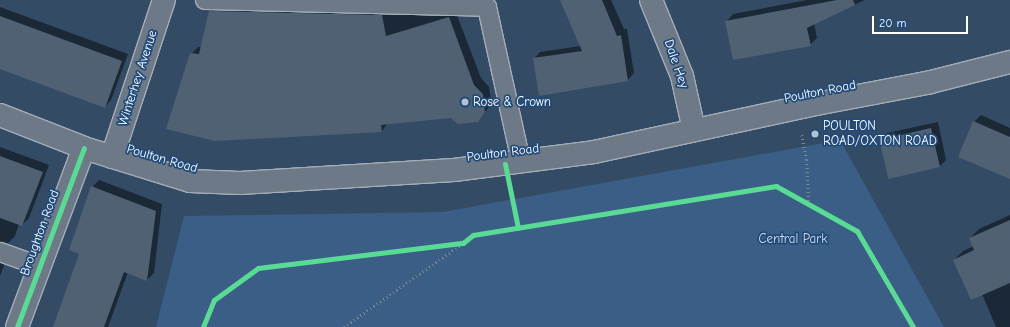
<!DOCTYPE html>
<style>
body{margin:0}
#map{position:relative;width:1010px;height:327px;overflow:hidden;background:#344b65;font-family:"Comic Neue",sans-serif}
div>[style]{position:absolute}
[style*='--x']{left:calc(var(--x)*1px);top:calc(var(--y)*1px);width:calc(var(--w)*1px);rotate:calc(var(--a)*1deg)}
.green>*{inset:0;background:#3b5e86}
.shadow>*{inset:0;background:#0007}
.building>*{inset:0;background:#506174;transform-origin:0 0}
.path>*{height:2.5px;margin-top:-1.25px;transform-origin:0;background:repeating-linear-gradient(90deg,#7e8895 0 1px,transparent 0 4px)}
.roads{filter:drop-shadow(1px 0 #a4aeba) drop-shadow(-1px 0 #a4aeba) drop-shadow(0 1px #a4aeba) drop-shadow(0 -1px #a4aeba)}
.service>*{height:18px;margin:-9px;padding:0 9px;transform-origin:9px;border-radius:9px;background:#6d7986}
.minor>*{height:22px;margin:-11px;padding:0 11px;transform-origin:11px;border-radius:11px;background:#6d7986}
.secondary>*{height:22px;margin:-11px;padding:0 11px;transform-origin:11px;border-radius:11px;background:#6d7986}
.cycleway>*{height:5px;margin:-2.5px;padding:0 2.5px;transform-origin:2.5px;border-radius:2.5px;background:#5adb95}
.dots>*{width:11px;height:11px;translate:-50% -50%;box-sizing:border-box;border:2px solid #1f4a7a;border-radius:50%}
span{translate:-50% -50%;white-space:nowrap;text-align:center;line-height:1.15;-webkit-text-stroke:3.5px #1f4a7a;paint-order:stroke}
.street-label{font-size:13px;color:#fff}
.poi-label{font-size:13px;color:#fff}
.left{translate:0 -50%;text-align:left}
.park-label{font-size:13px;color:#d8dfe8}
.scale{position:absolute;left:872px;top:16px;width:96px;height:18px;box-sizing:border-box;border:2px solid #fff;border-top:0;padding-left:5px;font-size:12px;line-height:14px;white-space:nowrap;color:#fff;-webkit-text-stroke:3px #1f4a7a;paint-order:stroke}
</style>
<div id="map">
<div class="green">
<div style="clip-path:polygon(840px 140px,944px 327px,156px 327px,184px 216px,443px 212px)"></div>
</div>
<div class="shadow">
<div style="clip-path:polygon(561px 0,611px 0,624px 29px,627px 29px,634px 73px,628px 80px,534px 59px,540px 52px,581px 46px)"></div>
<div style="clip-path:polygon(807px 0,865px 0,814px 23px,817px 38px,810px 45px,727px 21px,733px 14px)"></div>
<div style="clip-path:polygon(217px 4px,437px 10px,437px 15px,455px 10px,481px 78px,489px 87px,492px 104px,477px 121px,451px 117px,388px 123px,381px 132px,191px 54px,198px 47px,201px 47px,210px 11px)"></div>
<div style="clip-path:polygon(0 7px,128px 54px,111px 100px,105px 107px,0 68px)"></div>
<div style="clip-path:polygon(981px 115px,1010px 128px,1010px 172px,974px 122px)"></div>
<div style="clip-path:polygon(938px 122px,946px 160px,940px 166px,880px 140px,887px 133px)"></div>
<div style="clip-path:polygon(0 147px,49px 165px,29px 218px,22px 225px,19px 224px,15px 236px,8px 243px,0 241px)"></div>
<div style="clip-path:polygon(99px 180px,162px 204px,154px 273px,147px 280px,128px 272px,108px 327px,54px 327px,80px 253px,92px 187px)"></div>
<div style="clip-path:polygon(1010px 215px,1010px 327px,996px 327px,982px 294px,954px 260px,963px 251px,974px 246px,970px 238px,979px 229px)"></div>
<div style="clip-path:polygon(0 253px,7px 257px,0 276px)"></div>
</div>
<div class="building">
<div style="clip-path:polygon(560px 0,602px 0,617px 36px,621px 35px,628px 81px,539px 96px,533px 58px,582px 51px)"></div>
<div style="clip-path:polygon(837px 0,853px 0,855px 5px,807px 28px,811px 46px,733px 60px,725px 21px)"></div>
<div style="clip-path:polygon(209px 11px,382px 15px,386px 36px,449px 17px,474px 85px,483px 94px,485px 112px,478px 122px,458px 124px,451px 118px,381px 125px,382px 132px,215px 141px,166px 129px,190px 53px,199px 54px)"></div>
<div style="clip-path:polygon(0 16px,122px 61px,105px 108px,0 69px)"></div>
<div style="clip-path:polygon(973px 121px,1010px 137px,1010px 179px,958px 157px)"></div>
<div style="left:931px;top:128px;width:40px;height:53px;rotate:77deg"></div>
<div style="clip-path:polygon(0 156px,43px 172px,22px 226px,0 218px)"></div>
<div style="clip-path:polygon(91px 186px,156px 211px,147px 281px,124px 272px,104px 327px,53px 327px,79px 254px,69px 250px)"></div>
<div style="clip-path:polygon(1010px 220px,1010px 283px,971px 300px,953px 260px,974px 250px,969px 238px)"></div>
</div>
<div class="path">
<div style="--x:802;--y:135;--w:25;--a:79"></div>
<div style="--x:807;--y:160;--w:44;--a:87.4"></div>
<div style="--x:344;--y:327;--w:146;--a:-35.2"></div>
</div>
<div class="roads">
<div class="service">
<div style="--x:205;--y:0;--w:282;--a:1.4"></div>
<div style="--x:487;--y:7;--w:158;--a:77.6"></div>
<div style="--x:0;--y:252;--w:41;--a:19.7"></div>
</div>
<div class="minor">
<div style="--x:651;--y:0;--w:82;--a:67.8"></div>
<div style="--x:682;--y:76;--w:55;--a:77.5"></div>
<div style="--x:112;--y:157;--w:165;--a:-71.7"></div>
<div style="--x:17;--y:327;--w:191;--a:-69.5"></div>
</div>
<div class="secondary">
<div style="--x:0;--y:115;--w:90;--a:21.4"></div>
<div style="--x:84;--y:148;--w:111;--a:17.3"></div>
<div style="--x:190;--y:181;--w:50;--a:2.3"></div>
<div style="--x:240;--y:183;--w:214;--a:-3.5"></div>
<div style="--x:454;--y:170;--w:141;--a:-7.3"></div>
<div style="--x:594;--y:152;--w:227;--a:-12.2"></div>
<div style="--x:816;--y:104;--w:117;--a:-10.8"></div>
<div style="--x:931;--y:82;--w:81;--a:-14.2"></div>
</div>
</div>
<div class="cycleway">
<div style="--x:505;--y:164;--w:65;--a:78.5"></div>
<div style="--x:17;--y:327;--w:191;--a:-69.5"></div>
<div style="--x:203;--y:327;--w:29;--a:-68"></div>
<div style="--x:214;--y:300;--w:54;--a:-36"></div>
<div style="--x:258;--y:268;--w:207;--a:-7"></div>
<div style="--x:463;--y:243;--w:13;--a:-39"></div>
<div style="--x:473;--y:235;--w:307;--a:-9.2"></div>
<div style="--x:776;--y:186;--w:93;--a:29.1"></div>
<div style="--x:857;--y:231;--w:111;--a:59.7"></div>
</div>
<div class="dots">
<div style="left:465px;top:102px;background:#b8c0c9"></div>
<div style="left:815px;top:134px;background:#b8c0c9"></div>
</div>
<div class="street-label">
<span style="left:676px;top:64px;rotate:71deg">Dale Hey</span>
<span style="left:138px;top:78px;rotate:-72deg">Winterhey Avenue</span>
<span style="left:820px;top:92px;rotate:-11deg">Poulton Road</span>
<span style="left:503px;top:153px;rotate:-7deg">Poulton Road</span>
<span style="left:162px;top:159px;rotate:16deg">Poulton Road</span>
<span style="left:40px;top:233px;rotate:-70deg">Broughton Road</span>
</div>
<div class="poi-label">
<span class="left" style="left:473px;top:102px">Rose &amp; Crown</span>
<span class="left" style="left:823px;top:134px">POULTON<br>ROAD/OXTON ROAD</span>
</div>
<div class="park-label">
<span style="left:793px;top:239px">Central Park</span>
</div>
<div class="scale">20 m</div>
</div>
